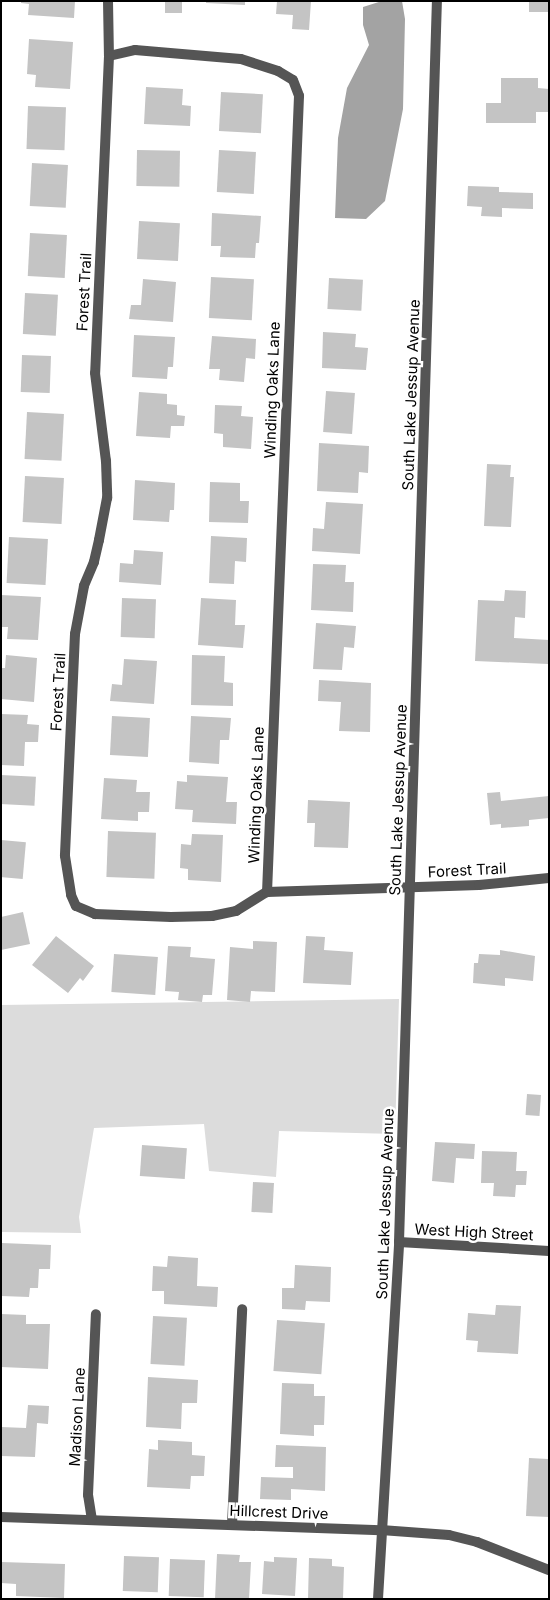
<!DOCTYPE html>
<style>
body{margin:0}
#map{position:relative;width:550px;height:1600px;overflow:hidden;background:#fff;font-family:Inter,sans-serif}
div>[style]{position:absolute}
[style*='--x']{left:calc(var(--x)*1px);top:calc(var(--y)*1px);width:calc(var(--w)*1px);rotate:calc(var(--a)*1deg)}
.green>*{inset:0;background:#dcdcdc}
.water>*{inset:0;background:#a3a3a3}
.building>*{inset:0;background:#c4c4c4;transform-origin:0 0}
.minor>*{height:10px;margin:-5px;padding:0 5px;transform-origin:5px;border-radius:5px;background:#555}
.tertiary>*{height:10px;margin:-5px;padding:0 5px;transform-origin:5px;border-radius:5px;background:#555}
span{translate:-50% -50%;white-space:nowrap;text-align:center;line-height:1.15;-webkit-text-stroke:5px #fff;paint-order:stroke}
.street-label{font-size:15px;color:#000}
.frame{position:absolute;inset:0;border:2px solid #000;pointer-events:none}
</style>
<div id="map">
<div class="green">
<div style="clip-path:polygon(399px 999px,395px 1134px,279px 1131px,276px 1177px,209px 1171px,204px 1124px,94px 1128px,79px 1217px,81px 1233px,1px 1232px,1px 1005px)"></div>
</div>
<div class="water">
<div style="clip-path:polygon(382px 1px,402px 1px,405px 19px,403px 109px,385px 201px,366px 219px,335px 218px,338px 138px,347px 88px,369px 45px,363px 25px,363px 7px)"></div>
</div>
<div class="building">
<div style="clip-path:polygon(21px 1px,75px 1px,74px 18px,28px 15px,29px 4px,21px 3px)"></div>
<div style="left:165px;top:1px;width:17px;height:12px"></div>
<div style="clip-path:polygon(206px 1px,245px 1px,245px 5px,206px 3px)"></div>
<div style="clip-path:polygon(277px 1px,311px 1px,309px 30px,292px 29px,293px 15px,276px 14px)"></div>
<div style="left:529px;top:1px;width:20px;height:11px"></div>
<div style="clip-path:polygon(29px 39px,73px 42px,70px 89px,35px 87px,36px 75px,27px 74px)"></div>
<div style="clip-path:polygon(501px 78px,538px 78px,538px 88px,549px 89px,549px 112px,536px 112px,536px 123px,486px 123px,486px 103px,501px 103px)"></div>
<div style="clip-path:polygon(146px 87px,183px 89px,182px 105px,191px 106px,190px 126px,144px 124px)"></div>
<div style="left:221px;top:92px;width:42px;height:39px;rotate:3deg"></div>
<div style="left:28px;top:106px;width:38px;height:43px;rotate:2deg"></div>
<div style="left:137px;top:150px;width:43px;height:36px;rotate:1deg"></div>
<div style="left:219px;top:150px;width:37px;height:42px;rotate:3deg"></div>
<div style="left:32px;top:163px;width:36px;height:43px;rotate:3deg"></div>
<div style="clip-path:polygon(468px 186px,499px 187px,499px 192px,533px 193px,533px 209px,502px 208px,502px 217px,481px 216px,482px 207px,467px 206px)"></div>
<div style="clip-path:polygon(212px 213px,261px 216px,259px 243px,256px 243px,255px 258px,220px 257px,221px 246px,211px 246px)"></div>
<div style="left:139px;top:221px;width:41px;height:38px;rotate:3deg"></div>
<div style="left:30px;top:233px;width:37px;height:43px;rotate:3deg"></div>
<div style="left:211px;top:277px;width:43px;height:41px;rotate:3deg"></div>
<div style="left:329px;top:278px;width:34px;height:31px;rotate:3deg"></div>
<div style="clip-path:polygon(143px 279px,176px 282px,173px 322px,129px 319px,131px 305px,141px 305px)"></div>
<div style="left:25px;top:293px;width:33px;height:41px;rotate:3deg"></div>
<div style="clip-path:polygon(323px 332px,356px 334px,355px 347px,368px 348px,366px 370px,322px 368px)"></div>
<div style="clip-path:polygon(134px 335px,175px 337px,173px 367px,168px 367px,167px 379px,132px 377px)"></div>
<div style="clip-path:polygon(212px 336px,256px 339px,255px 359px,246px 358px,244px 382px,219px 380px,220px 369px,209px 369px)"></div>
<div style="left:22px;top:355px;width:29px;height:37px;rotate:2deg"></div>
<div style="left:326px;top:391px;width:29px;height:41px;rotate:4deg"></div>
<div style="clip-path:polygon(139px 392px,167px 394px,167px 404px,177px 405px,177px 415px,185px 416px,184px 426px,171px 426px,170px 438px,136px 436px)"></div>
<div style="clip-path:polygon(215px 405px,242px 406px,241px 416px,253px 417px,251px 449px,223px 447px,223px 434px,214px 433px)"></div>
<div style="left:27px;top:412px;width:37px;height:47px;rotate:3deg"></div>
<div style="clip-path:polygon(319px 443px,369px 446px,368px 473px,359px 472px,358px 493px,317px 491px)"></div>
<div style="clip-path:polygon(487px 464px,511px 465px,510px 477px,514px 477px,511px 527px,484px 526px)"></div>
<div style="left:25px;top:476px;width:39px;height:46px;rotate:3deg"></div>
<div style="clip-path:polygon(135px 480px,175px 483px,174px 510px,170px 510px,169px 522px,133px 520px)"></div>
<div style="clip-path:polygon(210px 482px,240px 483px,240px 501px,249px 501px,248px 523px,209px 522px)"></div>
<div style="clip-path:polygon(326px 502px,363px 504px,360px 554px,312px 551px,313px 528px,324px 529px)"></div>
<div style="clip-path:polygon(211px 536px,247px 538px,246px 562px,235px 561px,234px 584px,209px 583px)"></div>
<div style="left:9px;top:537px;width:39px;height:46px;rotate:3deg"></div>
<div style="clip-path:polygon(134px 550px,163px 552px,161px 585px,119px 582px,120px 563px,133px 564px)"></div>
<div style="clip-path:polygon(313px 564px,346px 565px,345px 582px,354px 582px,353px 612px,311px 610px)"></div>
<div style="clip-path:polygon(505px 590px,526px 591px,525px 618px,515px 617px,514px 638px,549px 640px,548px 664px,475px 661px,478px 600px,504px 601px)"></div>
<div style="clip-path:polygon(1px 595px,41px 597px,38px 640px,7px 639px,8px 627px,1px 627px)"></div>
<div style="left:122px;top:598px;width:34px;height:39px;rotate:2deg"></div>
<div style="clip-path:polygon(201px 598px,236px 600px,235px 625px,245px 625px,243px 648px,198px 645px)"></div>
<div style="clip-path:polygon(316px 623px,356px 626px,354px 648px,344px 647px,342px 670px,313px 669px)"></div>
<div style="clip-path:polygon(6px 655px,37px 658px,34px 702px,1px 699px,1px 668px,5px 668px)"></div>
<div style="clip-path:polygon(192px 655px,225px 656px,224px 682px,233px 683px,233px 706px,191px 705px)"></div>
<div style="clip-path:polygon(124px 659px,157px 661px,154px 704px,110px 701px,112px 684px,122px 685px)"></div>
<div style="clip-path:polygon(319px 680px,371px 683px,370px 732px,339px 731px,341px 702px,318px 701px)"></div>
<div style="clip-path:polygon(1px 714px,28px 715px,27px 724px,39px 725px,38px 742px,25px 742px,24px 766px,1px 765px)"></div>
<div style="left:112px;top:716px;width:38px;height:39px;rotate:3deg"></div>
<div style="clip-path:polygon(191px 716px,231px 718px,229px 740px,220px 740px,219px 764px,189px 762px)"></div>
<div style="left:1px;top:775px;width:35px;height:29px;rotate:3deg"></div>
<div style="clip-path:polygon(187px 775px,228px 777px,226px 802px,237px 802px,236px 824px,192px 822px,193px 810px,175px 809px,177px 781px,187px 782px)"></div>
<div style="clip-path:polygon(104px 778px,137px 780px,136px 792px,150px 792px,149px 812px,138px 812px,138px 821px,101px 819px)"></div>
<div style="clip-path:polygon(500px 792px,501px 801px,549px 796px,549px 818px,529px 820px,529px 826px,501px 828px,501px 824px,490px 825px,487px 793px)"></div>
<div style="clip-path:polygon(308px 800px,350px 802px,348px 848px,314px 847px,315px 823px,307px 823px)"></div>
<div style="left:108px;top:831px;width:48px;height:46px;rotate:2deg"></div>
<div style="clip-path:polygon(192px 834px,223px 835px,221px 882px,188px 880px,188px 869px,180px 868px,181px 844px,191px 845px)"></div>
<div style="left:1px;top:840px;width:25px;height:37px;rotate:5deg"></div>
<div style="clip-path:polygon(23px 912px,30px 944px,1px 950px,1px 917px)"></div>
<div style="clip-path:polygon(56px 936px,94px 966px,83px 981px,80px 978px,68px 993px,32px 965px)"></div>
<div style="clip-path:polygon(306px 936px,325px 937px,324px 950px,353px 952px,351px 985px,303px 983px)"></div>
<div style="clip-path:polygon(253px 941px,277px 942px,275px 992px,251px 991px,250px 1002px,227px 1000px,230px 947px,253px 949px)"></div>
<div style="clip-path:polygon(168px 946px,191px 947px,190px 957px,215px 959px,212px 995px,203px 995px,202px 1002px,178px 1000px,179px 992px,165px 991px)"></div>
<div style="clip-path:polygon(500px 950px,535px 956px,533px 981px,505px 978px,505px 986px,473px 983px,474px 963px,478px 963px,479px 954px,500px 955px)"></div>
<div style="left:114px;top:954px;width:44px;height:38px;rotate:4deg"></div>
<div style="left:527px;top:1094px;width:14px;height:21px;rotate:4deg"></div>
<div style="clip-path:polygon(435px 1142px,475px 1144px,474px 1159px,456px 1158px,454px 1183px,432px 1181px)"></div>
<div style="left:142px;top:1145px;width:45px;height:31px;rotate:4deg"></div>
<div style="clip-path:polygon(482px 1151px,517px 1152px,516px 1171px,527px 1171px,526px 1185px,516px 1185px,515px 1197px,493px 1196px,494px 1183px,481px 1183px)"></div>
<div style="left:253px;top:1182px;width:21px;height:30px;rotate:3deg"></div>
<div style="clip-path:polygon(2px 1243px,51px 1245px,50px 1269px,39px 1269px,38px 1288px,30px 1288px,29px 1297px,1px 1296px)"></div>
<div style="clip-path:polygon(168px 1256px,198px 1258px,197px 1286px,218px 1287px,217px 1307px,164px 1304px,164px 1291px,152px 1291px,153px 1266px,167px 1267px)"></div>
<div style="clip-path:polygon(295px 1265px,331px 1267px,330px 1302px,306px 1301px,305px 1310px,282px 1309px,282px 1288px,294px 1288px)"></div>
<div style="clip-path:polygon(496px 1305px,521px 1306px,518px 1354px,477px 1352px,478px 1341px,466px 1340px,468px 1313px,495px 1315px)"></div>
<div style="clip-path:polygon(1px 1314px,26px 1315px,26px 1324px,50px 1324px,48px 1369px,1px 1367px)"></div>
<div style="left:153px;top:1316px;width:34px;height:48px;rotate:3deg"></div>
<div style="left:277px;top:1320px;width:48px;height:51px;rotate:4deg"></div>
<div style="clip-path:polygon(148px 1377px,198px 1380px,197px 1403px,182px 1403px,181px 1429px,146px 1427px)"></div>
<div style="clip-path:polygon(282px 1383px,314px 1384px,314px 1396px,325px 1396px,324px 1425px,314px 1425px,314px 1436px,280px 1434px)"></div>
<div style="clip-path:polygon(28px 1405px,49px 1406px,48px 1424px,37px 1423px,35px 1457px,1px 1456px,1px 1427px,26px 1428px)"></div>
<div style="clip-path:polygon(158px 1440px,192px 1442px,192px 1455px,205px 1456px,204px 1476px,191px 1476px,190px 1489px,147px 1487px,149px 1449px,158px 1450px)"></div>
<div style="clip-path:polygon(276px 1445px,326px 1447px,325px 1491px,291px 1489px,291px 1500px,260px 1499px,261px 1477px,293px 1478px,293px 1467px,275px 1467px)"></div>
<div style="clip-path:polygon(529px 1458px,548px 1459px,549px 1517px,526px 1516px)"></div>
<div style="clip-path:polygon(217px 1554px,240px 1555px,239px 1562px,251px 1562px,249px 1599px,215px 1599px)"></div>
<div style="left:124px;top:1556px;width:35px;height:35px;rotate:2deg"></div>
<div style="clip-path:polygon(274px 1557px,297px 1558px,295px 1596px,262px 1594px,264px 1561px,274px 1562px)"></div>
<div style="clip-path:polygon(309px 1558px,332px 1559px,332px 1566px,344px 1567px,343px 1599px,308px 1599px)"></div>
<div style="left:170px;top:1559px;width:35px;height:37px;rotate:2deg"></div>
<div style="clip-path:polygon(1px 1562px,65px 1564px,64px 1598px,16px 1596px,16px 1584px,1px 1583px)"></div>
</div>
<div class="minor">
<div style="--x:108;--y:1;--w:55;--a:89"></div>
<div style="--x:109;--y:56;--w:317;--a:92.5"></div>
<div style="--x:95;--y:373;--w:89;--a:82.9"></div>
<div style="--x:106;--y:461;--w:37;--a:88"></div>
<div style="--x:107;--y:498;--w:43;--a:100.8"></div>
<div style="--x:99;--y:540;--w:23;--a:103"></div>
<div style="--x:94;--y:562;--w:26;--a:113"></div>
<div style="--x:84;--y:586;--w:49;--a:100.6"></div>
<div style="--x:75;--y:634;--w:222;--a:92.6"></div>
<div style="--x:65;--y:856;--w:39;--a:81"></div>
<div style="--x:71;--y:895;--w:12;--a:66"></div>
<div style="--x:76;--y:906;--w:21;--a:23"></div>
<div style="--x:95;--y:914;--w:76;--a:2.3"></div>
<div style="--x:171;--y:917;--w:41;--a:-1.4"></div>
<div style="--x:212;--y:916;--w:25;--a:-12"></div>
<div style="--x:236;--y:911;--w:36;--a:-32"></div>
<div style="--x:267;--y:892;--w:212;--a:-1.9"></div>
<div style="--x:479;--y:885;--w:70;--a:-5.7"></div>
<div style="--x:109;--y:56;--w:27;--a:-13"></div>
<div style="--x:135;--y:50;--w:106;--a:4.9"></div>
<div style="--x:241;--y:59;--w:39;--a:18"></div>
<div style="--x:278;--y:71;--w:17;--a:31"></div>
<div style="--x:293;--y:80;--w:17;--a:69"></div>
<div style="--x:299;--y:96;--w:797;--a:92.3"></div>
<div style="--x:399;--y:1242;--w:150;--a:3.4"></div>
<div style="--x:1;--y:1517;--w:380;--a:2"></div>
<div style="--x:381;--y:1530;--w:68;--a:4.2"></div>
<div style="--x:449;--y:1535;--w:29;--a:14"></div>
<div style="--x:477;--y:1542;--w:77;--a:21.3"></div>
<div style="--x:92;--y:1520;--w:25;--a:-99"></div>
<div style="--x:88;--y:1495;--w:181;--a:-87.5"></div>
<div style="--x:232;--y:1525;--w:216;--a:-87.3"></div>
</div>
<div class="tertiary">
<div style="--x:378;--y:1599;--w:358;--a:-86.6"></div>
<div style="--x:399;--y:1242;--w:1242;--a:-88.25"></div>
</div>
<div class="street-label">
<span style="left:84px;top:292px;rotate:-87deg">Forest Trail</span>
<span style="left:272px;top:390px;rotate:-88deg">Winding Oaks Lane</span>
<span style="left:411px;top:395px;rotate:-88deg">South Lake Jessup Avenue</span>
<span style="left:58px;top:692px;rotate:-87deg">Forest Trail</span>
<span style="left:256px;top:795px;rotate:-88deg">Winding Oaks Lane</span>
<span style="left:398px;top:800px;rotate:-88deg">South Lake Jessup Avenue</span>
<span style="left:467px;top:870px;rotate:-3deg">Forest Trail</span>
<span style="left:385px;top:1204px;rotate:-88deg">South Lake Jessup Avenue</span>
<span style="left:474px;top:1232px;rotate:3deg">West High Street</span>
<span style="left:77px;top:1417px;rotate:-87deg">Madison Lane</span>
<span style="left:279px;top:1512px;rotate:2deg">Hillcrest Drive</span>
</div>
<div class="frame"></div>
</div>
